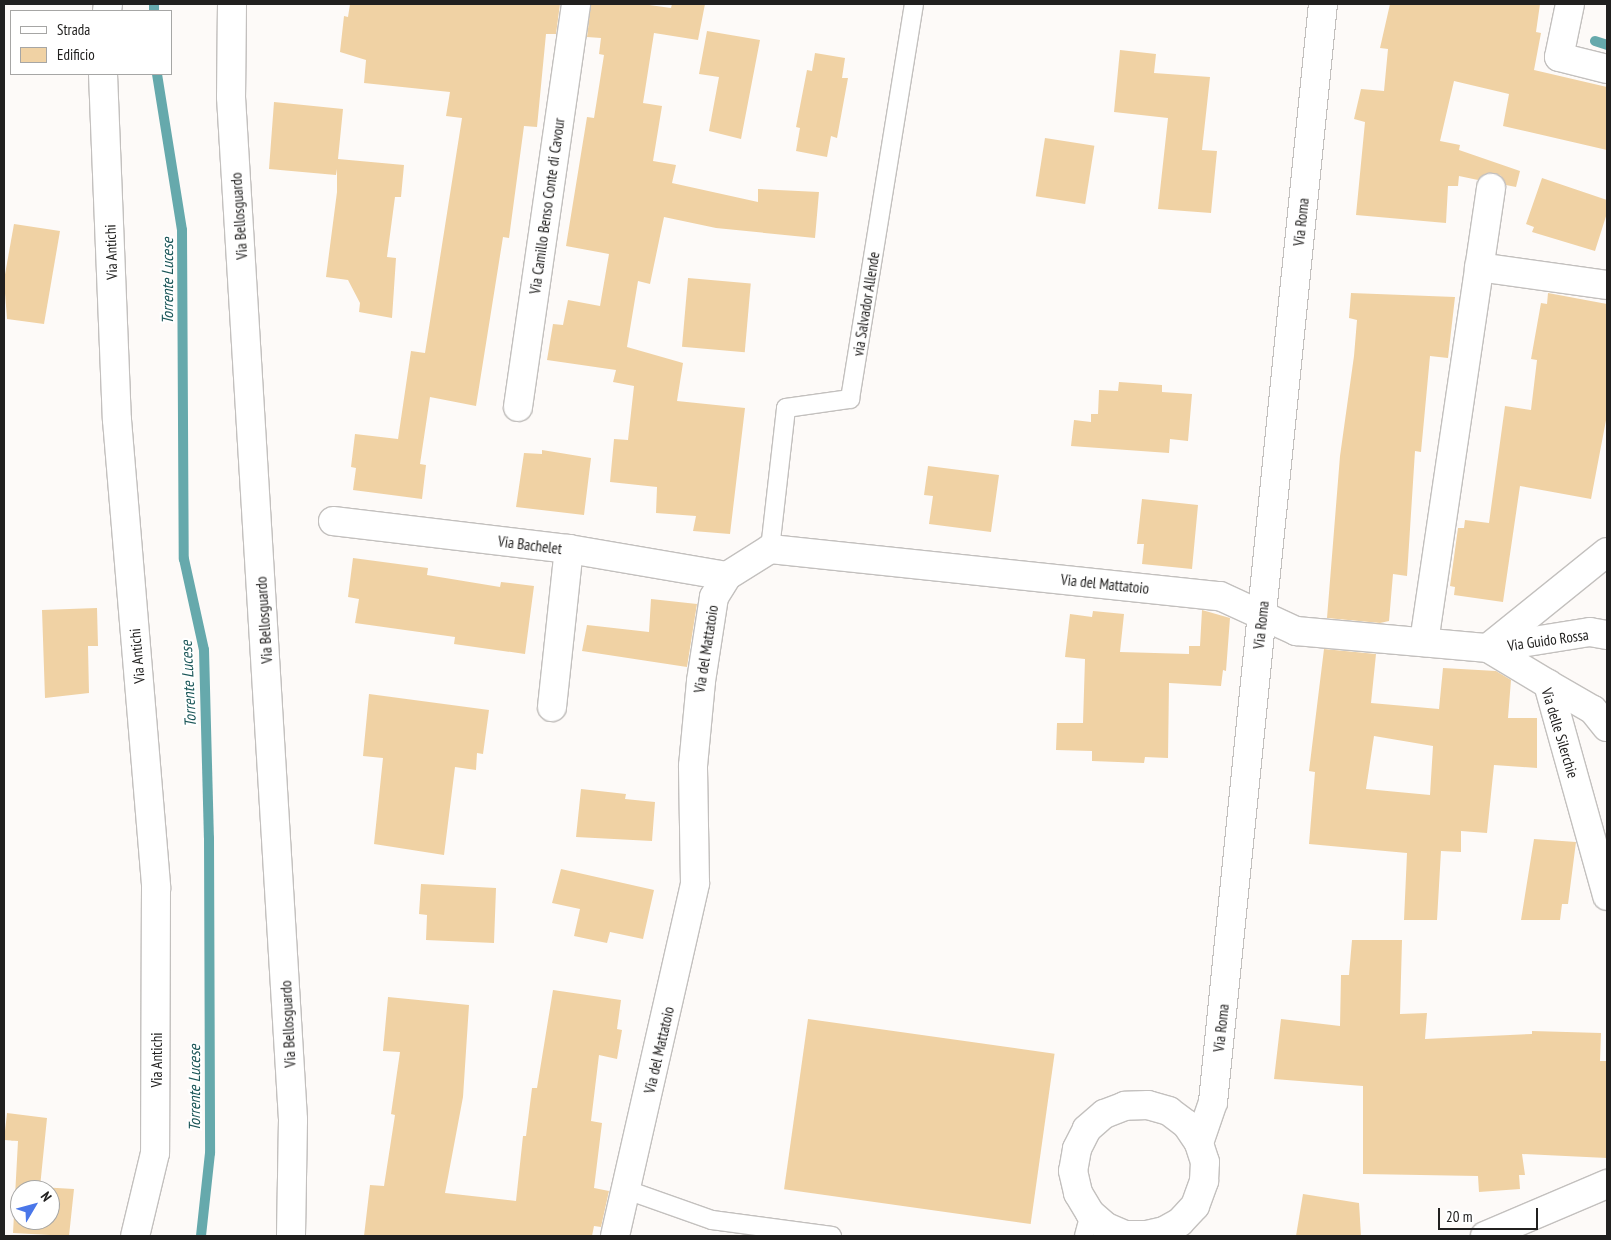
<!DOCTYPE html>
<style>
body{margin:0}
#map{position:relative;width:1611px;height:1240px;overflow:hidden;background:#fdfaf8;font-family:"PT Sans Narrow",sans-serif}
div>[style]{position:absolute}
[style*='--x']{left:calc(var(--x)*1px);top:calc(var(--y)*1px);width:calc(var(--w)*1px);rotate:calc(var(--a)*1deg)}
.stream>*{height:10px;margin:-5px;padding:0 5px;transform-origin:5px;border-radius:5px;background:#66a9ac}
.building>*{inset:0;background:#f0d2a4;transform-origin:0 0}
.roads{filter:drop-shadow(1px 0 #c3c0be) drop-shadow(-1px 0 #c3c0be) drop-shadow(0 1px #c3c0be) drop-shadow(0 -1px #c3c0be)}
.lane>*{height:18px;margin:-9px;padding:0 9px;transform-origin:9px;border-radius:9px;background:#fff}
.street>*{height:28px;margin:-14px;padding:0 14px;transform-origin:14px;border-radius:14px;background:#fff}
.secondary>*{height:28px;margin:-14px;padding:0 14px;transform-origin:14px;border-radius:14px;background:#fff}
span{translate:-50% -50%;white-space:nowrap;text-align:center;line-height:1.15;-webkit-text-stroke:4px #fff;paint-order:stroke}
.street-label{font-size:15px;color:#21201f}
.water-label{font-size:16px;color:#1b5658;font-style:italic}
.frame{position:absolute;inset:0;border:5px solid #21201f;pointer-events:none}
.legend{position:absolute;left:10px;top:10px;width:162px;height:65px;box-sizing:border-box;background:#fff;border:1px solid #a6a6a5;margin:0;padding:6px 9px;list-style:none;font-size:15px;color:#21201f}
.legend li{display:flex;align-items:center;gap:10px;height:25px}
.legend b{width:25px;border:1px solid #a6a6a5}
.north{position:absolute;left:10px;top:1180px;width:50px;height:50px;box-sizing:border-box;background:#fff;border:1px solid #a6a6a5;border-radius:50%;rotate:53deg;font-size:14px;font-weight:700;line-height:20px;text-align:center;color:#21201f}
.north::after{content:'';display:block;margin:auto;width:18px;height:22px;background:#4a77e9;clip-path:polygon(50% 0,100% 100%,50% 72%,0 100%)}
.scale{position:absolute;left:1438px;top:1208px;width:100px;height:22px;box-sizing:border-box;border:2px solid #21201f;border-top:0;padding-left:6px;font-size:15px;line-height:18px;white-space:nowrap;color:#21201f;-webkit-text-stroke:4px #fff;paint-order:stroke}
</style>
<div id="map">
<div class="stream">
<div style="--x:154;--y:11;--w:7;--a:-90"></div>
<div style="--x:1595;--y:41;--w:13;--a:18"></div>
<div style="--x:157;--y:74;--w:158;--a:80.9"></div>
<div style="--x:182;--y:230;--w:329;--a:89.7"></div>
<div style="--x:184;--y:559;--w:93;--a:77.6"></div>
<div style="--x:204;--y:650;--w:188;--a:88.5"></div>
<div style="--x:209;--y:838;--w:315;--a:89.8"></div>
<div style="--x:210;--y:1153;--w:83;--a:96.2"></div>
</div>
<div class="building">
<div style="clip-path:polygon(350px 4px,560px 4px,556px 34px,546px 34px,537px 127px,524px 126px,509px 238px,503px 237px,476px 406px,430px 397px,420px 464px,426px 465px,422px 499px,353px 490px,356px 468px,351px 467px,355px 434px,398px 439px,411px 351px,425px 353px,462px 118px,446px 116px,450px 92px,364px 83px,366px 60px,340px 52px,344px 16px,348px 17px)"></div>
<div style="clip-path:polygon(591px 4px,642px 4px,671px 8px,672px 4px,705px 4px,698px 40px,654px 33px,643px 103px,662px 106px,653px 161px,676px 165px,672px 183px,758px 202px,758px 189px,819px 192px,815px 238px,716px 228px,664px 217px,650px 284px,638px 281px,627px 347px,683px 363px,677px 401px,745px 408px,730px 534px,693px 531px,696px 516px,656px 513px,657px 487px,610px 482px,614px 439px,628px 440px,634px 386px,613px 382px,616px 370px,547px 360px,553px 324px,563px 325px,568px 300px,600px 306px,609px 254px,566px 246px,587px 117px,594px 118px,604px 55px,599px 54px,601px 38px,587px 37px)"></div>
<div style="clip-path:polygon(1390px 4px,1540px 4px,1536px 32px,1541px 33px,1534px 70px,1607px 87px,1607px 150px,1503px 126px,1509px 94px,1454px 81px,1440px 141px,1460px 145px,1459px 150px,1520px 171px,1516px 187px,1506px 185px,1501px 176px,1494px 173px,1485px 174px,1478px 180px,1459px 176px,1458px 186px,1448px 186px,1446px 223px,1356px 215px,1365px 122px,1354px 119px,1361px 89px,1384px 91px,1388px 49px,1380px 48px)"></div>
<div style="clip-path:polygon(707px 31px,760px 40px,741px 139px,709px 131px,719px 77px,699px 74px)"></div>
<div style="clip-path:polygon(1120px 50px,1156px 54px,1154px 73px,1210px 77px,1202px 150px,1217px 151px,1211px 213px,1158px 209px,1168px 118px,1114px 112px)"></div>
<div style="clip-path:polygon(815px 53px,845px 58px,842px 78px,848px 78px,837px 138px,831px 136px,827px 157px,796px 151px,800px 128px,796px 127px,807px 70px,812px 71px)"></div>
<div style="clip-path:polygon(274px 102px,343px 109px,338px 159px,404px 165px,401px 197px,395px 197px,387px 257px,396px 258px,392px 318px,359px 312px,360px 303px,348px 280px,326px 277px,337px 192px,337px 169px,336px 175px,269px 169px)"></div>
<div style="left:1045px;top:138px;width:50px;height:59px;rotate:9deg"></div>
<div style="clip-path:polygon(1542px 178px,1607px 200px,1607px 213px,1595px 251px,1532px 232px,1534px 227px,1526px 224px)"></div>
<div style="clip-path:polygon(14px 224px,60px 231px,44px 324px,7px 319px,4px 280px)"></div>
<div style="left:688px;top:278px;width:63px;height:69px;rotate:5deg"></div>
<div style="clip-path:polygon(1351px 293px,1455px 297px,1448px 358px,1430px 356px,1421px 452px,1415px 451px,1407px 576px,1393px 574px,1389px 621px,1380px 623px,1327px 618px,1340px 456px,1354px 356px,1357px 320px,1349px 318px)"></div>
<div style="clip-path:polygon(1548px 293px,1607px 304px,1607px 415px,1591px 499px,1520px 486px,1503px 602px,1454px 595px,1455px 587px,1450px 586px,1458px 528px,1464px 528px,1465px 520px,1489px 523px,1505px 406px,1531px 410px,1537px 360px,1531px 359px,1541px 303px,1547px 304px)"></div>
<div style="clip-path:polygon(1119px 382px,1162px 385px,1162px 392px,1192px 394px,1188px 441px,1170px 439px,1169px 453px,1071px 446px,1074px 420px,1091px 422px,1091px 414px,1098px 414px,1099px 390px,1118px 391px)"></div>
<div style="clip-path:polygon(542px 450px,591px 458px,584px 515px,516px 507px,524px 453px,542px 454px)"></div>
<div style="clip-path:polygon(928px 466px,999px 475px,991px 532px,929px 524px,933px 496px,924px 495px)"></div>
<div style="clip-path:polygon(1142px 499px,1198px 505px,1192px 569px,1142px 564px,1144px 544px,1137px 544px)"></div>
<div style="clip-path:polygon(353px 558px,428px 568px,427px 575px,500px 587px,501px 582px,534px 586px,525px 654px,454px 644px,455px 637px,355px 623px,359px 599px,348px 597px)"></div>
<div style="clip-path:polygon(651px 599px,697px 604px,687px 667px,582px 651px,587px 625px,649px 632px)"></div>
<div style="clip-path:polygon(97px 608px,98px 646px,88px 646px,89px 693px,45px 698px,42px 610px)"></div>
<div style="clip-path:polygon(1202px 610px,1230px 618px,1226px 671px,1223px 670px,1221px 686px,1169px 683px,1168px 758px,1145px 757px,1144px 763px,1092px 761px,1092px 751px,1056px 750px,1057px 723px,1083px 723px,1085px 659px,1065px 657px,1070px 614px,1092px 617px,1093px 611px,1124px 614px,1120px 652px,1189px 654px,1189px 646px,1200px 646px)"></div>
<div style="clip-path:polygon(evenodd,1324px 649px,1376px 654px,1371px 703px,1439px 709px,1443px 668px,1496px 671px,1511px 680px,1508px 718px,1537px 718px,1537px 768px,1494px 765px,1487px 833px,1461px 831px,1461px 852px,1441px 851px,1437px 920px,1404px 920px,1407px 853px,1309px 844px,1315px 772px,1309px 771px,1324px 649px,1374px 736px,1433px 746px,1430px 795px,1366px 789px,1374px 736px)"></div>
<div style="clip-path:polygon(369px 694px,489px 710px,483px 754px,477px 753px,476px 770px,455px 767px,444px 855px,374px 844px,383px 758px,363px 756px)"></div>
<div style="clip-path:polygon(581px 789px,626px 794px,625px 799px,655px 802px,652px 841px,576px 837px)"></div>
<div style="clip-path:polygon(1534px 839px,1576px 842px,1568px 904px,1562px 904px,1560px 920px,1521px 920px)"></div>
<div style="clip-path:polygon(561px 869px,654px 890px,643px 939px,610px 932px,607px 943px,574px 936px,580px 909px,552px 903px)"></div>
<div style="clip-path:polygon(421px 884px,496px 888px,494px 943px,426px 940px,427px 915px,419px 914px)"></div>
<div style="clip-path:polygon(1352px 940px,1402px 940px,1400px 1014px,1427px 1013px,1425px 1039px,1532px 1034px,1532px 1031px,1601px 1033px,1600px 1061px,1607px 1061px,1607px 1158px,1522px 1154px,1525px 1175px,1519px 1175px,1520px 1189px,1479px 1192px,1478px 1176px,1363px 1174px,1363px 1086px,1274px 1079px,1281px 1019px,1340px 1026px,1341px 975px,1349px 975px)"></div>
<div style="clip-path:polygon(553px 990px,621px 1000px,617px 1029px,622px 1030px,617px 1059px,599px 1055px,591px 1121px,602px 1123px,594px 1188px,609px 1191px,601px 1227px,594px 1226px,592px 1236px,364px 1236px,370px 1185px,384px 1186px,395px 1115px,391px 1114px,400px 1052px,383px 1051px,388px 997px,469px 1005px,463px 1097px,445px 1193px,516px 1201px,523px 1136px,526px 1136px,532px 1088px,537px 1088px)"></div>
<div style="left:808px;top:1019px;width:249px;height:172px;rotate:8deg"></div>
<div style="clip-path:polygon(evenodd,7px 1113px,47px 1118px,40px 1187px,74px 1189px,69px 1236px,13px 1233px,18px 1141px,4px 1140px,7px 1113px,20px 1190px,50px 1190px,50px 1220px,20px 1220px,20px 1190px)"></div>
<div style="clip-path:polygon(1303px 1194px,1359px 1203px,1361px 1236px,1296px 1236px)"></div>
</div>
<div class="roads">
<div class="lane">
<div style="--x:770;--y:549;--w:142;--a:-83.5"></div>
<div style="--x:786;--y:408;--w:65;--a:-8"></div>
<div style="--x:850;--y:399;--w:400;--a:-80.8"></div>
<div style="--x:627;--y:1190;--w:90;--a:19.4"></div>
<div style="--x:712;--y:1220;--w:121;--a:7.6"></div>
<div style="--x:1084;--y:1236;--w:24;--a:-75"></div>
</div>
<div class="street">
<div style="--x:1570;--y:4;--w:54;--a:101.7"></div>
<div style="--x:1559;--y:57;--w:49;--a:14"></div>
<div style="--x:107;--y:11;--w:7;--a:-82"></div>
<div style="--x:103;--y:74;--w:346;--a:87.7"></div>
<div style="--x:117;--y:420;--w:470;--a:85.2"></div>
<div style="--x:156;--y:888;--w:265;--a:90.2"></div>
<div style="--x:155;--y:1153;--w:85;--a:103.5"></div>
<div style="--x:1479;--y:267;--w:129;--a:8"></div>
<div style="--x:518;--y:407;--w:407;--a:-81.8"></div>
<div style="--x:333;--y:521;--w:238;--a:6.8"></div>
<div style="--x:569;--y:549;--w:160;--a:9.7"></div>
<div style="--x:1424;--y:642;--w:459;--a:-81.6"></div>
<div style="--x:1488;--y:648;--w:153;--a:-38.9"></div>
<div style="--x:1490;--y:648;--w:101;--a:-9.1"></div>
<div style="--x:1590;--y:632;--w:17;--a:10"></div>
<div style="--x:1548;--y:684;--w:52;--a:30"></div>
<div style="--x:1593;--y:710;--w:22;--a:51"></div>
<div style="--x:552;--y:707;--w:159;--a:-83.9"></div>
<div style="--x:615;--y:1236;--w:362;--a:-77.2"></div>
<div style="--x:695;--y:883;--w:117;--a:-91"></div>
<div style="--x:693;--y:766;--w:85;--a:-84.6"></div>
<div style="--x:701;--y:681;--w:85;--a:-81.2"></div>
<div style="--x:714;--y:597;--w:25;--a:-58"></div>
<div style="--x:727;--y:576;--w:51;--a:-32.1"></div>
<div style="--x:770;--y:549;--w:452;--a:6"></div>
<div style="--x:1220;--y:596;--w:84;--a:24.7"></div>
<div style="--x:1296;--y:631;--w:193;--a:5.1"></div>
<div style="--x:1488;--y:648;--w:70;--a:31"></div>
<div style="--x:1548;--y:684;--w:220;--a:74.4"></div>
<div style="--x:1485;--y:1236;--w:133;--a:-23.1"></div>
</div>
<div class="secondary">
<div style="--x:232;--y:4;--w:93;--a:90.6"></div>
<div style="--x:231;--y:97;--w:1025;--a:86.53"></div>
<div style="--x:293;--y:1120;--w:116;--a:91"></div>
<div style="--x:1199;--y:1143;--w:23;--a:-124"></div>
<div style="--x:1186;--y:1124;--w:21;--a:-143"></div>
<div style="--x:1169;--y:1111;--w:22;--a:-164"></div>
<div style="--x:1148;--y:1105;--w:23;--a:178"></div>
<div style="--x:1125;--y:1106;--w:22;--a:159"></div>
<div style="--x:1104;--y:1114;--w:23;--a:139"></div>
<div style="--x:1087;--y:1129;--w:22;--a:117"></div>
<div style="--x:1077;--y:1149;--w:22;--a:100"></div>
<div style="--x:1073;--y:1171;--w:23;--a:77"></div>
<div style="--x:1078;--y:1193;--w:23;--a:59"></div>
<div style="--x:1090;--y:1213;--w:21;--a:41"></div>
<div style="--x:1106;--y:1227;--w:21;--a:23"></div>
<div style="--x:1125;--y:1235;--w:22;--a:0"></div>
<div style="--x:1147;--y:1235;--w:17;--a:-13"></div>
<div style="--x:1164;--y:1231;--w:18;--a:-29"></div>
<div style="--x:1180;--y:1222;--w:22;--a:-47"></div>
<div style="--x:1195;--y:1206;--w:27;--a:-70"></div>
<div style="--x:1204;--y:1181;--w:19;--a:-87"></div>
<div style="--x:1205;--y:1162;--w:20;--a:-108"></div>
<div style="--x:1199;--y:1143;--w:43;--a:-71.1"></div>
<div style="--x:1213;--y:1102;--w:1103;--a:-84.28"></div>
</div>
</div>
<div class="street-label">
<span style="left:547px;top:206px;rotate:-82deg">Via Camillo Benso Conte di Cavour</span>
<span style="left:239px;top:216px;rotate:-94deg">Via Bellosguardo</span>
<span style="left:1301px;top:222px;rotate:-84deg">Via Roma</span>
<span style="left:111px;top:252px;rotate:-92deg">Via Antichi</span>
<span style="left:866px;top:304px;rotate:-81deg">via Salvador Allende</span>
<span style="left:530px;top:545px;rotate:7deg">Via Bachelet</span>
<span style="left:1105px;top:584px;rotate:6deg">Via del Mattatoio</span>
<span style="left:264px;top:620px;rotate:-94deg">Via Bellosguardo</span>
<span style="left:1261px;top:625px;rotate:-84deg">Via Roma</span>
<span style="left:1548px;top:640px;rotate:-8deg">Via Guido Rossa</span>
<span style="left:706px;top:649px;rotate:-81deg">Via del Mattatoio</span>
<span style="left:137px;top:656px;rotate:-95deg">Via Antichi</span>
<span style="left:1560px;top:733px;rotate:73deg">Via delle Silerchie</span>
<span style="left:288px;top:1024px;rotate:-93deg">Via Bellosguardo</span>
<span style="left:1221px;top:1028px;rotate:-84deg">Via Roma</span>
<span style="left:659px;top:1050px;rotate:-77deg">Via del Mattatoio</span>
<span style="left:157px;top:1060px;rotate:-90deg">Via Antichi</span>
</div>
<div class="water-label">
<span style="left:167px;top:281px;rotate:-90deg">Torrente Lucese</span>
<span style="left:188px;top:684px;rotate:-93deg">Torrente Lucese</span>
<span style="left:194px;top:1088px;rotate:-90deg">Torrente Lucese</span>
</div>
<div class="frame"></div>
<ul class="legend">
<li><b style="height:6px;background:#fff"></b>Strada</li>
<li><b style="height:14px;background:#f0d2a4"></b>Edificio</li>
</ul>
<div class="north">N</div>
<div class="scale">20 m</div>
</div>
